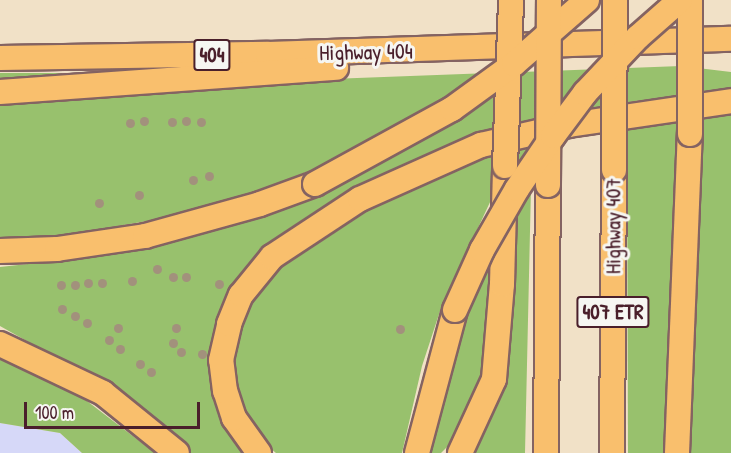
<!DOCTYPE html>
<style>
body{margin:0}
#map{position:relative;width:731px;height:453px;overflow:hidden;background:#f1e1c7;font-family:"Patrick Hand",sans-serif}
div>[style]{position:absolute}
[style*='--x']{left:calc(var(--x)*1px);top:calc(var(--y)*1px);width:calc(var(--w)*1px);rotate:calc(var(--a)*1deg)}
.built>*{inset:0;background:#d6d8f8}
.green>*{inset:0;background:#98c16d}
.roads{filter:drop-shadow(2px 0 #846362) drop-shadow(-2px 0 #846362) drop-shadow(0 2px #846362) drop-shadow(0 -2px #846362)}
.motorway>*{height:24px;margin:-12px;padding:0 12px;transform-origin:12px;border-radius:12px;background:#f9bf6d}
.bridges{filter:drop-shadow(2px 0 #846362) drop-shadow(-2px 0 #846362) drop-shadow(0 2px #846362) drop-shadow(0 -2px #846362)}
.motorway-bridge>*{height:24px;margin:-12px;padding:0 12px;transform-origin:12px;border-radius:12px;background:#f9bf6d}
.trees>*{width:9px;height:9px;margin:-4.5px;border-radius:50%;background:#a2917c}
span{translate:-50% -50%;white-space:nowrap;text-align:center;line-height:1.15;-webkit-text-stroke:6px #f6f6f2;paint-order:stroke}
.shield-label span{padding:2px 4px;background:#f6f6f2;border:2px solid;border-radius:4px;-webkit-text-stroke-width:0}
.shield-label{font-size:21px;color:#4a1f2b;font-weight:700}
.street-label{font-size:22px;color:#4a1f2b}
.scale{position:absolute;left:24px;top:402px;width:176px;height:27px;box-sizing:border-box;border:3px solid #4a1f2b;border-top:0;padding-left:8px;font-size:18px;line-height:21px;white-space:nowrap;color:#4a1f2b;-webkit-text-stroke:4px #f6f6f2;paint-order:stroke}
</style>
<div id="map">
<div class="built">
<div style="clip-path:polygon(0 423px,60px 433px,82px 453px,0 453px)"></div>
</div>
<div class="green">
<div style="clip-path:polygon(681px 66px,731px 72px,731px 91px,635px 101px,522px 122px,461px 142px,383px 175px,311px 217px,220px 318px,247px 453px,187px 453px,75px 368px,0 326px,0 267px,92px 257px,167px 243px,257px 217px,318px 193px,314px 169px,253px 193px,159px 219px,65px 235px,0 239px,0 104px,304px 80px)"></div>
<div style="clip-path:polygon(0 73px,62px 73px,62px 81px,0 86px)"></div>
<div style="clip-path:polygon(731px 110px,731px 453px,685px 453px,700px 113px)"></div>
<div style="clip-path:polygon(681px 116px,666px 453px,628px 453px,627px 121px)"></div>
<div style="clip-path:polygon(532px 143px,525px 453px,467px 453px,490px 416px,514px 146px)"></div>
<div style="clip-path:polygon(494px 152px,491px 200px,442px 305px,422px 366px,402px 453px,276px 453px,264px 443px,244px 411px,235px 374px,236px 341px,246px 309px,268px 275px,300px 248px,352px 217px,401px 190px)"></div>
<div style="clip-path:polygon(494px 248px,483px 373px,475px 402px,455px 439px,441px 453px,427px 453px,461px 327px)"></div>
<div style="clip-path:polygon(0 351px,83px 398px,155px 453px,82px 453px,60px 433px,0 423px)"></div>
</div>
<div class="roads">
<div class="motorway">
<div style="--x:0;--y:58;--w:268;--a:-0.9"></div>
<div style="--x:268;--y:54;--w:463;--a:-1.9"></div>
<div style="--x:0;--y:92;--w:337;--a:-4.1"></div>
<div style="--x:0;--y:251;--w:57;--a:-2"></div>
<div style="--x:57;--y:249;--w:89;--a:-8.4"></div>
<div style="--x:145;--y:236;--w:119;--a:-15.5"></div>
<div style="--x:260;--y:204;--w:59;--a:-20"></div>
<div style="--x:0;--y:344;--w:114;--a:25.4"></div>
<div style="--x:103;--y:393;--w:95;--a:39"></div>
<div style="--x:259;--y:453;--w:43;--a:-125.5"></div>
<div style="--x:234;--y:418;--w:28;--a:-108"></div>
<div style="--x:225;--y:391;--w:31;--a:-97"></div>
<div style="--x:221;--y:360;--w:37;--a:-77"></div>
<div style="--x:229;--y:324;--w:31;--a:-68"></div>
<div style="--x:241;--y:295;--w:49;--a:-50.8"></div>
<div style="--x:272;--y:257;--w:105;--a:-33.4"></div>
<div style="--x:360;--y:199;--w:133;--a:-24.1"></div>
<div style="--x:481;--y:145;--w:90;--a:-12.8"></div>
<div style="--x:569;--y:125;--w:164;--a:-8.4"></div>
<div style="--x:417;--y:453;--w:148;--a:-75.1"></div>
<div style="--x:460;--y:453;--w:81;--a:-65.3"></div>
<div style="--x:494;--y:379;--w:95;--a:-85.2"></div>
<div style="--x:502;--y:284;--w:118;--a:-88.5"></div>
<div style="--x:546;--y:453;--w:268;--a:-89.6"></div>
<div style="--x:612;--y:453;--w:283;--a:-89.6"></div>
<div style="--x:677;--y:453;--w:319;--a:-87.7"></div>
</div>
</div>
<div class="bridges">
<div class="motorway-bridge">
<div style="--x:690;--y:134;--w:134;--a:-90"></div>
<div style="--x:505;--y:166;--w:166;--a:-87.9"></div>
<div style="--x:614;--y:170;--w:170;--a:-89.7"></div>
<div style="--x:315;--y:184;--w:156;--a:-28.7"></div>
<div style="--x:452;--y:109;--w:77;--a:-36"></div>
<div style="--x:514;--y:64;--w:97;--a:-41.2"></div>
<div style="--x:548;--y:185;--w:185;--a:-89.7"></div>
<div style="--x:455;--y:310;--w:66;--a:-65.8"></div>
<div style="--x:482;--y:250;--w:70;--a:-60.2"></div>
<div style="--x:517;--y:189;--w:64;--a:-55.8"></div>
<div style="--x:553;--y:136;--w:54;--a:-53.3"></div>
<div style="--x:585;--y:93;--w:77;--a:-46.6"></div>
<div style="--x:638;--y:37;--w:56;--a:-41.4"></div>
</div>
</div>
<div class="trees">
<div style="left:144px;top:121px"></div>
<div style="left:186px;top:121px"></div>
<div style="left:172px;top:122px"></div>
<div style="left:201px;top:122px"></div>
<div style="left:130px;top:123px"></div>
<div style="left:209px;top:176px"></div>
<div style="left:193px;top:180px"></div>
<div style="left:139px;top:195px"></div>
<div style="left:99px;top:203px"></div>
<div style="left:157px;top:269px"></div>
<div style="left:173px;top:277px"></div>
<div style="left:186px;top:277px"></div>
<div style="left:132px;top:281px"></div>
<div style="left:88px;top:283px"></div>
<div style="left:102px;top:283px"></div>
<div style="left:219px;top:284px"></div>
<div style="left:61px;top:285px"></div>
<div style="left:75px;top:285px"></div>
<div style="left:62px;top:309px"></div>
<div style="left:75px;top:316px"></div>
<div style="left:87px;top:323px"></div>
<div style="left:118px;top:328px"></div>
<div style="left:176px;top:328px"></div>
<div style="left:400px;top:329px"></div>
<div style="left:109px;top:340px"></div>
<div style="left:173px;top:343px"></div>
<div style="left:120px;top:349px"></div>
<div style="left:181px;top:352px"></div>
<div style="left:202px;top:354px"></div>
<div style="left:140px;top:364px"></div>
<div style="left:151px;top:372px"></div>
</div>
<div class="shield-label">
<span style="left:212px;top:55px">404</span>
<span style="left:613px;top:312px">407 ETR</span>
</div>
<div class="street-label">
<span style="left:366px;top:52px;rotate:-1deg">Highway 404</span>
<span style="left:613px;top:226px;rotate:-90deg">Highway 407</span>
</div>
<div class="scale">100 m</div>
</div>
